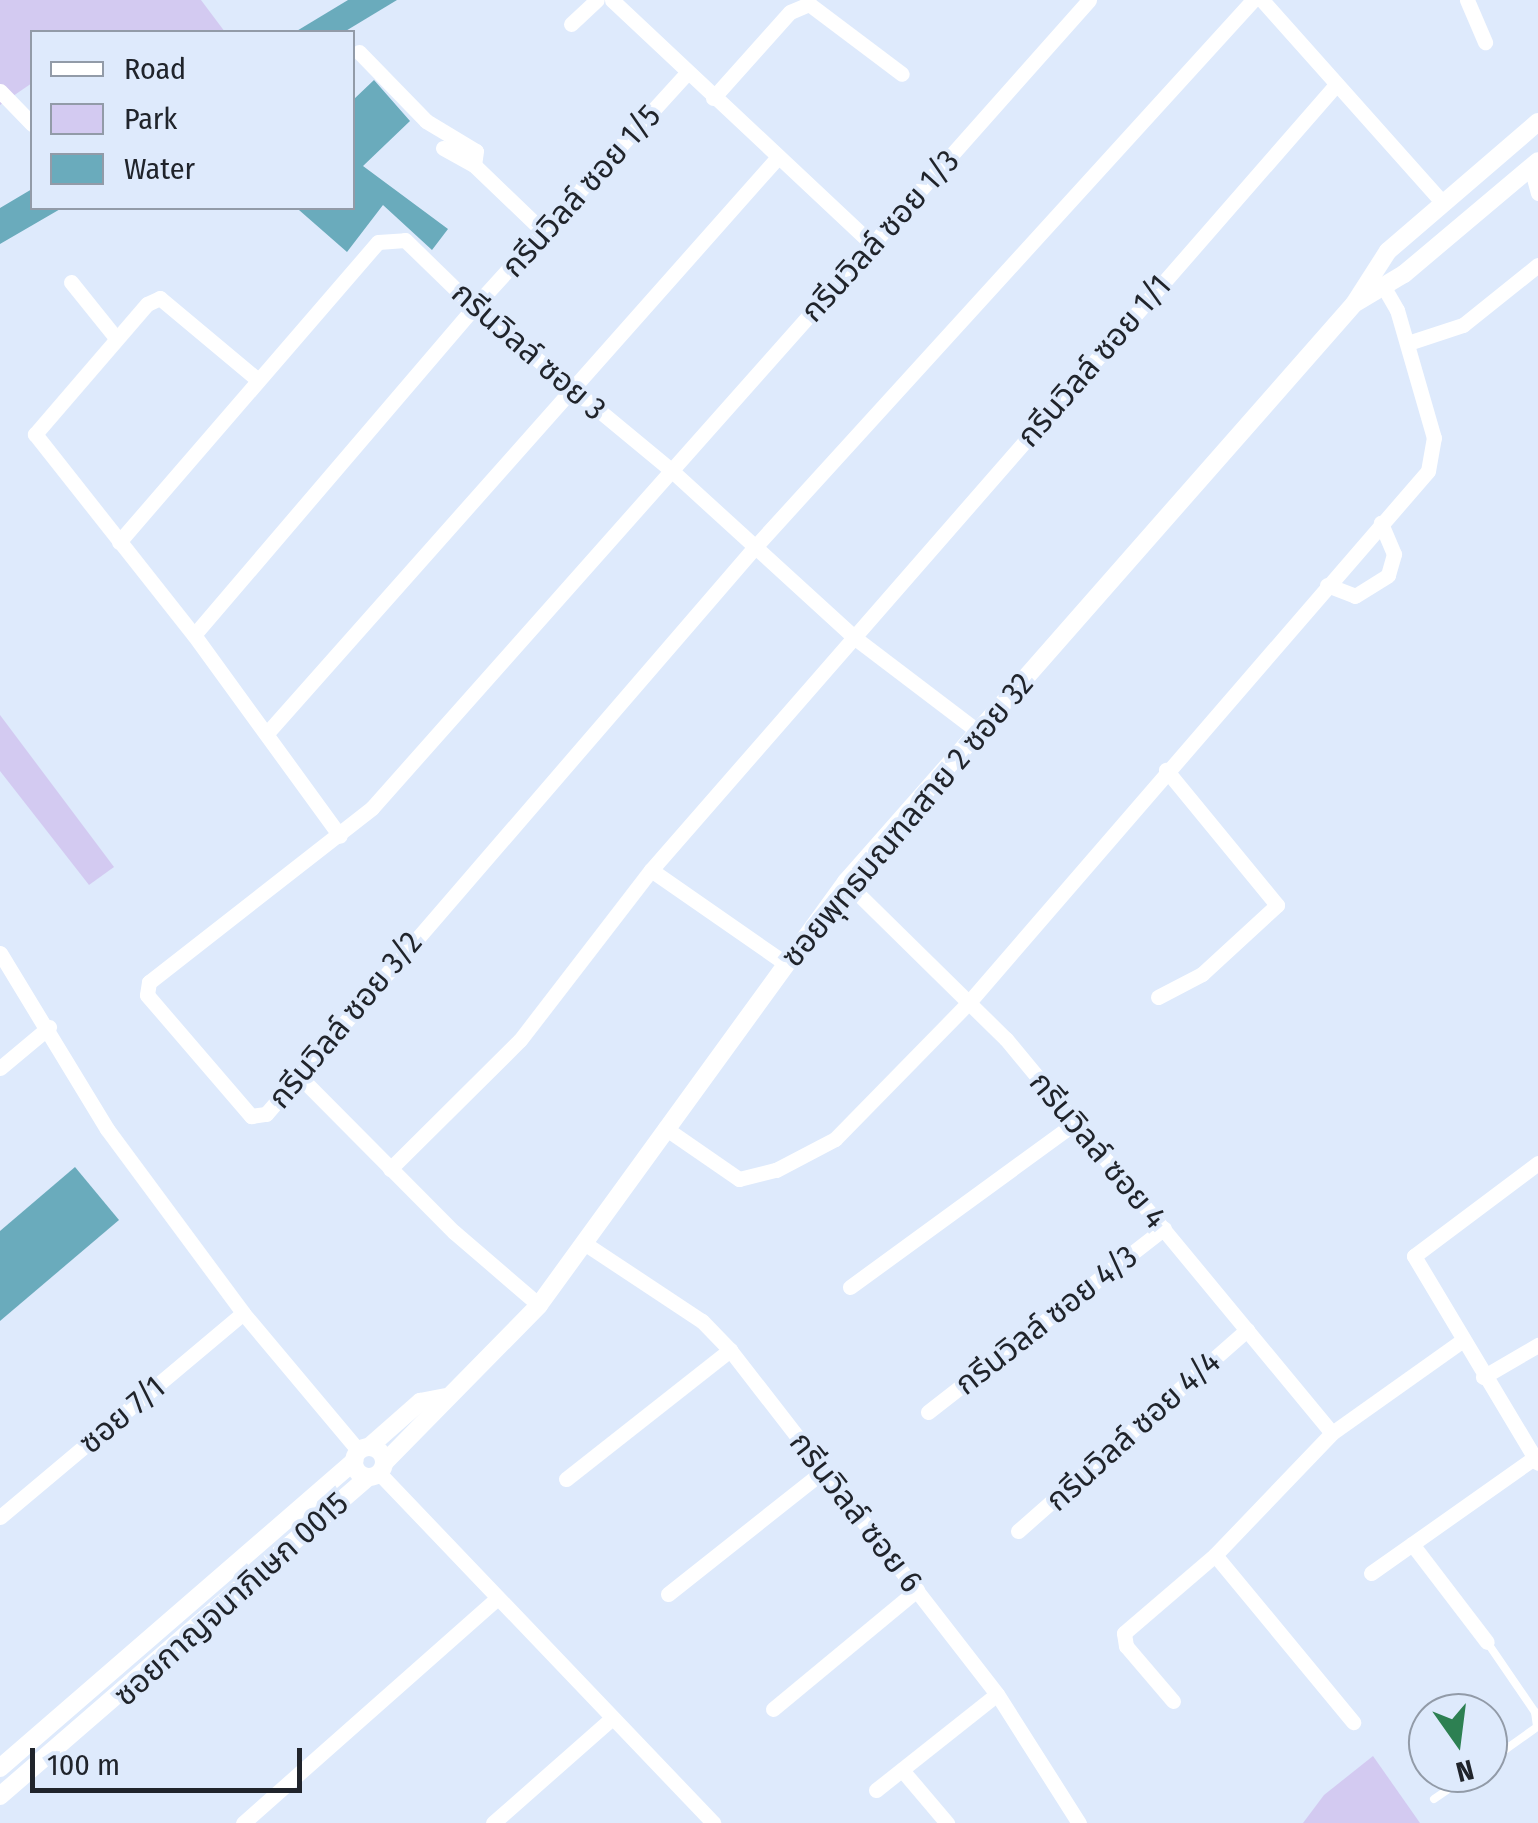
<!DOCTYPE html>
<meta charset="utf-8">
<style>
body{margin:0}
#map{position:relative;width:1538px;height:1823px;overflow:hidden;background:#deeafc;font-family:"Fira Sans Condensed","Noto Sans Thai",sans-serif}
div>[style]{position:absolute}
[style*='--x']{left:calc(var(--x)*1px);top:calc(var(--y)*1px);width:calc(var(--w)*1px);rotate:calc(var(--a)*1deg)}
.green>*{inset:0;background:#d3caf1}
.water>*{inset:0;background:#6aabbc}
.service>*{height:8px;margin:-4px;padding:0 4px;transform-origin:4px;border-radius:4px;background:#fff}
.minor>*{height:15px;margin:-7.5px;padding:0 7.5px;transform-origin:7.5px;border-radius:7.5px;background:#fff}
.tertiary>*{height:18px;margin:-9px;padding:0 9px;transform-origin:9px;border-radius:9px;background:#fff}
.tertiary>.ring{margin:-9px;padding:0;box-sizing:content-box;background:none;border:18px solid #fff;border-radius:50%}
span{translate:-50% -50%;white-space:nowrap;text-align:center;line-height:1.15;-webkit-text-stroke:8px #deeafc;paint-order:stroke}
.street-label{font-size:32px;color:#20242b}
.legend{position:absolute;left:30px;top:30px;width:325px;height:180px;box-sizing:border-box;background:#deeafc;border:2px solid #929ba8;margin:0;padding:12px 18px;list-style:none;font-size:30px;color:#20242b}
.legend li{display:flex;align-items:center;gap:20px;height:50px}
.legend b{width:50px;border:2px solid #929ba8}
.north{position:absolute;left:1408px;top:1693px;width:100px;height:100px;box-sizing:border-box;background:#deeafc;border:2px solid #929ba8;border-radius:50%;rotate:166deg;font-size:28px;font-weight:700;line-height:40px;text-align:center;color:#20242b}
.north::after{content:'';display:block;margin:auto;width:35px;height:45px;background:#2d8052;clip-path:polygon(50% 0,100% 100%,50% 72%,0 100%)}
.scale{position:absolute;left:30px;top:1748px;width:272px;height:45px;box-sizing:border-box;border:5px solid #20242b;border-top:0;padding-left:12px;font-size:30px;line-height:35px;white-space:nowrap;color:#20242b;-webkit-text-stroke:8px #deeafc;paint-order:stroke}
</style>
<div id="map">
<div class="green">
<div style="clip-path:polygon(0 0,201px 0,225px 32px,32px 32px,32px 83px,0 105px)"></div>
<div style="clip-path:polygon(0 715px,114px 867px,89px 885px,0 771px)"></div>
<div style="clip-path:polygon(1373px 1756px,1420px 1823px,1303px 1823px,1324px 1795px)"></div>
</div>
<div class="water">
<div style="clip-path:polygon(348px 0,397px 0,344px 32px,295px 32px)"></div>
<div style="clip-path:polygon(374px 80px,410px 121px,363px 166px,448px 229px,432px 250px,383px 205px,347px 252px,299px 210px,352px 208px,353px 100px)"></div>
<div style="clip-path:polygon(32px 189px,32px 208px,62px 208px,0 244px,0 208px)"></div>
<div style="clip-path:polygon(75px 1167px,119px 1220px,0 1321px,0 1231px)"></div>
</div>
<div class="service">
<div style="--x:1487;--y:1642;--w:85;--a:55.6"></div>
<div style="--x:1535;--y:1712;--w:15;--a:82"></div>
<div style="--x:1537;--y:1727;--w:60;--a:144.5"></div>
<div style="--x:1434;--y:1799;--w:46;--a:-34.4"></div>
</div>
<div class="minor">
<div style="--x:612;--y:0;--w:358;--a:43.2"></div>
<div style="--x:1089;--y:0;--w:1080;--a:131.59"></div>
<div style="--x:372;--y:808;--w:283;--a:142"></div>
<div style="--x:149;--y:982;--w:13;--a:99"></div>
<div style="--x:147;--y:995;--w:160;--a:49.3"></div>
<div style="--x:251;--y:1116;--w:15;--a:-8"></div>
<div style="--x:266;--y:1114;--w:747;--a:-49.23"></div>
<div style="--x:754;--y:548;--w:741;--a:-47.68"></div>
<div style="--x:1262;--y:0;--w:269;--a:48.3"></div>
<div style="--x:1467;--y:0;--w:46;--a:66.8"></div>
<div style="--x:571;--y:24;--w:35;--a:-43"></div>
<div style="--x:359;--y:52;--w:96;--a:45.8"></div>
<div style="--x:426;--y:121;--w:58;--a:31"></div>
<div style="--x:476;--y:151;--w:14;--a:98"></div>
<div style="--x:0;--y:91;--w:46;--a:45.9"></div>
<div style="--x:713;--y:98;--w:115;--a:-48.2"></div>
<div style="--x:790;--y:12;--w:21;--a:-23"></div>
<div style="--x:809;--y:4;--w:116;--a:37"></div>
<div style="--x:443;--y:148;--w:35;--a:29"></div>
<div style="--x:474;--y:165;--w:98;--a:43.8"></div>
<div style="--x:1531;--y:167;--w:27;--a:75"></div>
<div style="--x:71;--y:282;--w:72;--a:51.2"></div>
<div style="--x:1408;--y:343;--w:58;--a:-18.1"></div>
<div style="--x:1463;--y:325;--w:96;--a:-38.7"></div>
<div style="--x:258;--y:380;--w:128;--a:-140.1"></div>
<div style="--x:160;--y:298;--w:14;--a:155"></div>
<div style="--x:147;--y:304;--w:172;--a:130.7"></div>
<div style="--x:35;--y:434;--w:256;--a:51.7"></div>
<div style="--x:194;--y:635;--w:248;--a:54"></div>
<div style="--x:119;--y:542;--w:396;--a:-49.2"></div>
<div style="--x:378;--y:242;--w:27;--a:-4"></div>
<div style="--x:405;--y:240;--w:96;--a:44.2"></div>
<div style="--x:474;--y:307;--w:256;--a:39.6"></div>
<div style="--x:671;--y:470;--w:249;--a:42.4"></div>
<div style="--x:855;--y:638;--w:157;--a:37.2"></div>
<div style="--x:1327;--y:585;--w:30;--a:21"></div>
<div style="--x:1355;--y:596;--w:39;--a:-32"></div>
<div style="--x:1388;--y:575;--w:22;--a:-74"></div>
<div style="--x:1394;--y:554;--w:34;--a:-113"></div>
<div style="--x:194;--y:635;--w:431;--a:-49.5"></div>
<div style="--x:474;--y:307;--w:316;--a:-47.7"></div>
<div style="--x:268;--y:732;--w:769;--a:-48.43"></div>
<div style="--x:651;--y:870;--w:163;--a:34.8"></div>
<div style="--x:846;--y:882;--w:224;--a:44.5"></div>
<div style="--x:1006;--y:1039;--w:511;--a:50.4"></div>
<div style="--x:0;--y:953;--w:206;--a:58.7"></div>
<div style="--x:107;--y:1129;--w:229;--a:53.5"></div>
<div style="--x:243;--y:1313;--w:179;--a:50"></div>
<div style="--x:1158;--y:997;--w:50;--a:-27.6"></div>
<div style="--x:1202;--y:974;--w:102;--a:-42.6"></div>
<div style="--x:1277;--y:905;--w:175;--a:-129.4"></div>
<div style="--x:0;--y:1068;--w:64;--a:-39.9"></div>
<div style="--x:296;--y:1073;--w:224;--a:45.2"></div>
<div style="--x:454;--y:1232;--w:112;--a:40.7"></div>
<div style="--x:665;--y:1128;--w:90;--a:34.6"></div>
<div style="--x:739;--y:1179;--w:38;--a:-14"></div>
<div style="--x:776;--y:1170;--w:67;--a:-27.7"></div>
<div style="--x:835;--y:1139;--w:193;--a:-45.6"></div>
<div style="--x:970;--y:1001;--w:700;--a:-49.17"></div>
<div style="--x:1428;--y:471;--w:34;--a:-80"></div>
<div style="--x:1434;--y:438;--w:133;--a:-106.1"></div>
<div style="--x:1397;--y:310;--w:28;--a:-120"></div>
<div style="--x:1538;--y:1163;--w:155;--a:143.1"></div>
<div style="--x:1414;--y:1256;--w:241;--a:59.1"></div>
<div style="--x:390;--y:1169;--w:183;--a:-44.8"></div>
<div style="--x:520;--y:1040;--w:215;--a:-52.4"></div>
<div style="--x:651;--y:870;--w:1040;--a:-48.9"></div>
<div style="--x:587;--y:1245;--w:138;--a:33.5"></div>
<div style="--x:702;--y:1321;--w:40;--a:46"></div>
<div style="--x:730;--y:1350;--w:435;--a:52.2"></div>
<div style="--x:997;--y:1694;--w:153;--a:57.6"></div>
<div style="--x:850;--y:1287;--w:278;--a:-36.1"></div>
<div style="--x:1483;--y:1377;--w:64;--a:-30.2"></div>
<div style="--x:928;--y:1412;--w:299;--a:-37.9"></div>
<div style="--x:379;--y:1473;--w:484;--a:46.3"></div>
<div style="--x:566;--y:1479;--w:209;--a:-38.2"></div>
<div style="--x:0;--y:1517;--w:317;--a:-40"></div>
<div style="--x:1018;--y:1531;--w:305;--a:-41.3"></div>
<div style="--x:1412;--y:1544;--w:123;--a:52.6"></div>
<div style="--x:1215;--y:1555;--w:217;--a:50.4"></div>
<div style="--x:1371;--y:1573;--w:199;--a:-35.2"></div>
<div style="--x:668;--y:1594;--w:196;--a:-38.4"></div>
<div style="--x:1173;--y:1701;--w:72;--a:-130.5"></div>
<div style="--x:1126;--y:1646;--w:13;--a:-99"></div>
<div style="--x:1124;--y:1633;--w:120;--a:-40.6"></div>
<div style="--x:1215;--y:1555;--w:169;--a:-46.2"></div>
<div style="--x:1332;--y:1433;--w:157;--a:-35.4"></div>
<div style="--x:773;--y:1709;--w:187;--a:-39.6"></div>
<div style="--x:902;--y:1770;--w:70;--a:49.7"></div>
<div style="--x:876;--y:1790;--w:154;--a:-38.4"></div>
<div style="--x:243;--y:1823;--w:338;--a:-41.5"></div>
<div style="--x:493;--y:1823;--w:156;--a:-41.4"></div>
</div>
<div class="tertiary">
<div style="--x:1357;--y:302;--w:55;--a:-30.8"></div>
<div style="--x:1404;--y:274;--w:175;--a:-40.1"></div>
<div style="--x:370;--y:1446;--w:67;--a:-41.3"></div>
<div style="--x:420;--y:1402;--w:25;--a:-11"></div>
<div class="ring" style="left:354px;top:1447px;width:12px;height:12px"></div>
<div style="--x:384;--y:1463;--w:221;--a:-45.5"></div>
<div style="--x:539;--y:1305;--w:523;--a:-54.03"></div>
<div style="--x:846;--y:882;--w:770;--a:-48.69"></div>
<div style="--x:1354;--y:304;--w:63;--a:-57.3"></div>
<div style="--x:1388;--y:251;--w:198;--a:-40.7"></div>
<div style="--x:0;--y:1768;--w:469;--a:-40.9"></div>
<div style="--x:0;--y:1796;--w:487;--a:-40.9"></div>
</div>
<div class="street-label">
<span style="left:581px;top:191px;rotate:-48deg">กรีนวิลล์ ซอย 1/5</span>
<span style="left:880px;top:236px;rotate:-48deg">กรีนวิลล์ ซอย 1/3</span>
<span style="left:529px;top:351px;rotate:41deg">กรีนวิลล์ ซอย 3</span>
<span style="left:1094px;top:361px;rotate:-49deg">กรีนวิลล์ ซอย 1/1</span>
<span style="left:907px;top:820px;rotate:-50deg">ซอยพุทธมณฑลสาย 2 ซอย 32</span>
<span style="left:345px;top:1020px;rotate:-50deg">กรีนวิลล์ ซอย 3/2</span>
<span style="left:1098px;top:1150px;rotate:50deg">กรีนวิลล์ ซอย 4</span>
<span style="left:1046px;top:1320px;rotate:-38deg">กรีนวิลล์ ซอย 4/3</span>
<span style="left:122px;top:1415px;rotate:-40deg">ซอย 7/1</span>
<span style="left:1133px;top:1431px;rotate:-42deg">กรีนวิลล์ ซอย 4/4</span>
<span style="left:856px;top:1512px;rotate:52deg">กรีนวิลล์ ซอย 6</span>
<span style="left:231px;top:1599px;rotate:-42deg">ซอยกาญจนาภิเษก 0015</span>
</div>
<ul class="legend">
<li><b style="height:12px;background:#fff"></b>Road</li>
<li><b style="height:28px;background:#d3caf1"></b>Park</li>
<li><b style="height:28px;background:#6aabbc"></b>Water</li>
</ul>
<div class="north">N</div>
<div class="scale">100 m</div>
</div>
